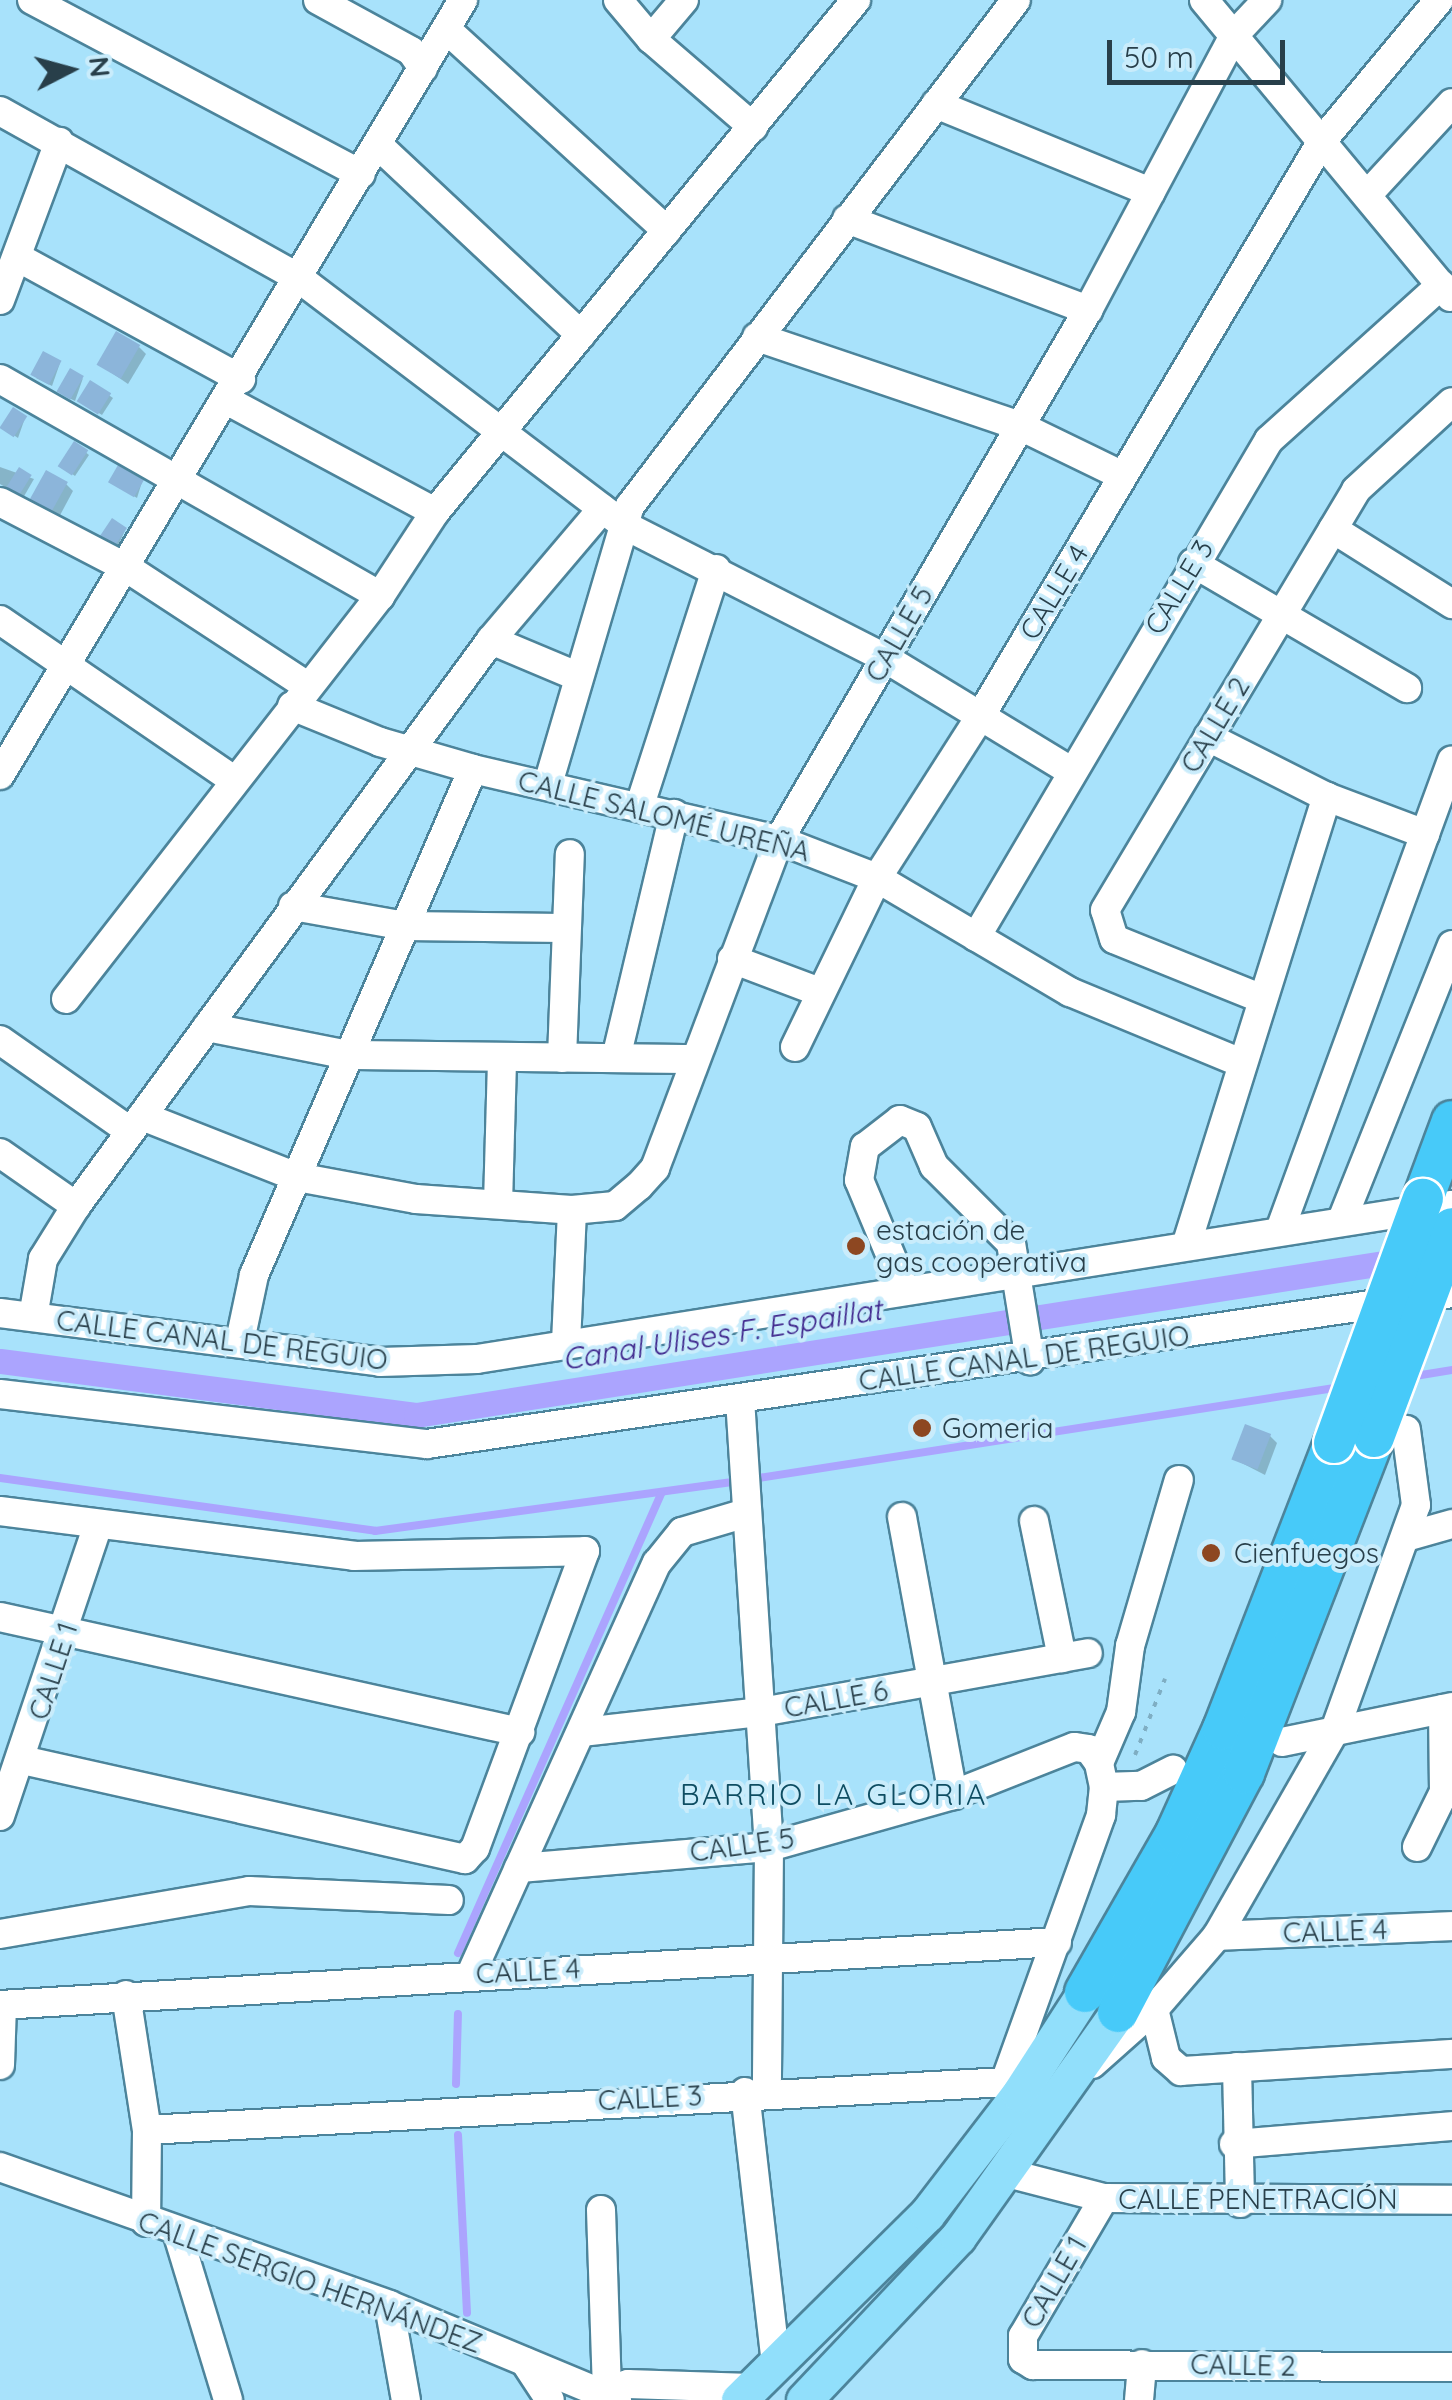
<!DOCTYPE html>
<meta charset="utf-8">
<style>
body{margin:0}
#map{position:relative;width:1452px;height:2400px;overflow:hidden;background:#a8e2fb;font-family:Quicksand,sans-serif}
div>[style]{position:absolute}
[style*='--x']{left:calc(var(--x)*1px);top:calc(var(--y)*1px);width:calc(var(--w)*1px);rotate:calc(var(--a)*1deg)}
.shadow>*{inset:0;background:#0003}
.stream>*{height:8px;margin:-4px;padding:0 4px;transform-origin:4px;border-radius:4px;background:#aba4fe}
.canal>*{height:25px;margin:-12.5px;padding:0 12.5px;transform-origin:12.5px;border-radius:12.5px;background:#aba4fe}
.building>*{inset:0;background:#8cb5da;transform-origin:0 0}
.path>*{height:4px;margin-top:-2px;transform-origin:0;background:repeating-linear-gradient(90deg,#7faec3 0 5px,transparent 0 13px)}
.roads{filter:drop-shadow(2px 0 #4c849b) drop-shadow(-2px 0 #4c849b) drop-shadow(0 2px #4c849b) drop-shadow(0 -2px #4c849b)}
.minor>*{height:28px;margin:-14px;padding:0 14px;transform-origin:14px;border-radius:14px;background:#fff}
.major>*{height:35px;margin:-17.5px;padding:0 17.5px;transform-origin:17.5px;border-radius:17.5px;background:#91dffb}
.highway>*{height:40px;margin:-20px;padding:0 20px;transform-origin:20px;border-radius:20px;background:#47caf9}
.bridges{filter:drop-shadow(2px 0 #fff) drop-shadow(-2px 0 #fff) drop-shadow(0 2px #fff) drop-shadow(0 -2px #fff)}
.highway-bridge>*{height:40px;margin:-20px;padding:0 20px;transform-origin:20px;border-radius:20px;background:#47caf9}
.dots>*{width:28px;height:28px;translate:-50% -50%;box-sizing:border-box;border:5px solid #c9ecfb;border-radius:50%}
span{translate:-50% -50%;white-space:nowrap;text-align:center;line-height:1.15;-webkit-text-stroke:8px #c9ecfb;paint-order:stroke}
.street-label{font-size:28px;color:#283f4a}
.poi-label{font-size:28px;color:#283f4a}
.left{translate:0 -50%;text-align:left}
.water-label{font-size:30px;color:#3f278d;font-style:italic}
.neighbourhood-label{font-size:30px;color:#0e4d62;letter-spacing:2.5px}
.north{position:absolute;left:20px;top:20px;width:100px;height:100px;-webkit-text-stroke:8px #c9ecfb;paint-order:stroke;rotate:84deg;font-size:28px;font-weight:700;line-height:40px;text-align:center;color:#283f4a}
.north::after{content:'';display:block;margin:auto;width:35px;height:45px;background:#283f4a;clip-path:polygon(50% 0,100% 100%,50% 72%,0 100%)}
.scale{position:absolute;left:1107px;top:40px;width:178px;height:45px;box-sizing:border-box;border:5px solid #283f4a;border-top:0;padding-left:12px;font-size:30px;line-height:35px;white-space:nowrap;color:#283f4a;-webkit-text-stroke:8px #c9ecfb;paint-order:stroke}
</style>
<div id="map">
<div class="shadow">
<div style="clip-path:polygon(139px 347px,146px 354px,128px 384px,100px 365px)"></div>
<div style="clip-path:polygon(60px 363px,52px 386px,36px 378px)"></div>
<div style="clip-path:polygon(83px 378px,75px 401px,63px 395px)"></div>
<div style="clip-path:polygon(91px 383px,113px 398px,102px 415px,83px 403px)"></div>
<div style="clip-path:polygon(25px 418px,18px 438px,6px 430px)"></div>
<div style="clip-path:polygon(75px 444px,89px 455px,75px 476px,64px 468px)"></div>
<div style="clip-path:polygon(0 467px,34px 479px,23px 498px,0 484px)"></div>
<div style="clip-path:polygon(142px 482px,137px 498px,114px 484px)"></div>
<div style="clip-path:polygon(66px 484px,73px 491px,58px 519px,38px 508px)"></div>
<div style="clip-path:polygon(125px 530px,116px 551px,104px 544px)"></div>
<div style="clip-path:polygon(1270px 1436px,1277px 1443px,1265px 1475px,1234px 1459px)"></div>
</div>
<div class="stream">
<div style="--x:1409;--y:1377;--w:44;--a:-9.2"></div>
<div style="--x:0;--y:1478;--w:379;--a:8"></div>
<div style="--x:375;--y:1531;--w:366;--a:-7.8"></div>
<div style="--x:752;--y:1479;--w:596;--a:-8.88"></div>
<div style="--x:458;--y:1953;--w:502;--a:-66.14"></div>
<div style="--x:456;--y:2084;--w:70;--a:-88.4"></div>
<div style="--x:458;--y:2135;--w:178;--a:87.1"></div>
</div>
<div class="canal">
<div style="--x:0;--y:1361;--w:419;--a:7.4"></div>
<div style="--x:416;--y:1415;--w:1005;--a:-8.93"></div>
</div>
<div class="building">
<div style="left:116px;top:331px;width:28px;height:39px;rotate:30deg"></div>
<div style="left:43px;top:351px;width:21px;height:27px;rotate:28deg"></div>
<div style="left:70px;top:368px;width:16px;height:27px;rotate:30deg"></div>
<div style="left:90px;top:380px;width:25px;height:25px;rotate:32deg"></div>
<div style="left:13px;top:407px;width:17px;height:25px;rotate:33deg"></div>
<div style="left:74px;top:441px;width:17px;height:30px;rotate:33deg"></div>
<div style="left:118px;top:465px;width:30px;height:20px;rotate:30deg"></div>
<div style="left:19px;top:467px;width:15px;height:26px;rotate:32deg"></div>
<div style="left:46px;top:470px;width:25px;height:36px;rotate:29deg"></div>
<div style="left:112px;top:518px;width:18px;height:27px;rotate:34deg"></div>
<div style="left:1245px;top:1424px;width:28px;height:38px;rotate:21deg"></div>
</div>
<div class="path">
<div style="--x:1135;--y:1755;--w:82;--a:-68.5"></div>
</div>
<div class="roads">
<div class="minor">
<div style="--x:32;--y:0;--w:372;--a:27.9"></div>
<div style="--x:318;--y:0;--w:106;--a:28.7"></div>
<div style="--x:411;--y:51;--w:21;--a:55"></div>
<div style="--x:618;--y:0;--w:51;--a:49.8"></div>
<div style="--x:651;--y:39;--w:135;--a:40.8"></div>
<div style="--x:1204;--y:0;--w:386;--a:50.3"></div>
<div style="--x:446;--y:29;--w:299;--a:42.4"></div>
<div style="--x:651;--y:39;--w:51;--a:-49.8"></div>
<div style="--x:936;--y:104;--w:232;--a:22.3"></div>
<div style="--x:0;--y:111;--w:344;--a:29.2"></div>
<div style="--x:300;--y:279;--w:407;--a:37.2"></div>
<div style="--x:624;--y:525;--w:293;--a:27"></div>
<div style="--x:885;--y:658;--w:215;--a:31.3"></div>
<div style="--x:378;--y:145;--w:278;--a:43.1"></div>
<div style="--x:1369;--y:193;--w:122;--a:-47.3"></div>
<div style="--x:847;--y:219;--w:258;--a:20.7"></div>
<div style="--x:19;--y:258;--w:253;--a:28.6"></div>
<div style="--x:0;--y:300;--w:169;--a:-69.5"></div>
<div style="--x:757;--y:337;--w:278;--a:18.7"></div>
<div style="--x:1020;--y:426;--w:114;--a:25.9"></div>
<div style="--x:0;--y:379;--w:438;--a:29.7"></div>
<div style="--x:228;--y:401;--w:235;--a:28.2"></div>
<div style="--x:0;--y:502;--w:143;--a:27.5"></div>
<div style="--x:127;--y:568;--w:215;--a:33.2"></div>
<div style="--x:1333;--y:529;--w:141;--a:32.2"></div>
<div style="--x:1193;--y:563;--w:248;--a:30.3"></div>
<div style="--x:0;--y:620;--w:283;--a:34.4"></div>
<div style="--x:491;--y:640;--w:95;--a:22.8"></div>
<div style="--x:292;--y:706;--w:95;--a:22.2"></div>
<div style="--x:380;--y:742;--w:97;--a:16.2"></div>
<div style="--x:473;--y:769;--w:314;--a:13.1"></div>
<div style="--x:779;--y:840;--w:105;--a:21.2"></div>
<div style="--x:877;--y:878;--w:224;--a:30.6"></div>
<div style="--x:1070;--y:992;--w:183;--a:22.5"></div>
<div style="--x:1208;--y:737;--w:133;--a:26.8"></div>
<div style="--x:1327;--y:797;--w:105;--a:20.7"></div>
<div style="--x:0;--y:775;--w:903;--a:-59.15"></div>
<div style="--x:548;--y:784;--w:290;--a:-73.6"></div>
<div style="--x:630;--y:506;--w:636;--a:-52.66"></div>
<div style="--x:640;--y:805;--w:248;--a:-72.1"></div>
<div style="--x:293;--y:906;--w:114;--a:10.1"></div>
<div style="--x:405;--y:926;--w:158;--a:0.7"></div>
<div style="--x:976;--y:937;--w:577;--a:-59.48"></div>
<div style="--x:1269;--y:440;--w:232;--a:-42"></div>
<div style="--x:732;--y:959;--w:94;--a:20.6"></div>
<div style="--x:1260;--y:998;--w:157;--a:-158"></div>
<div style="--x:1114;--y:939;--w:30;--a:-107"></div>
<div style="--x:1105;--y:910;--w:489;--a:-59.1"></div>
<div style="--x:1356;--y:490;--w:130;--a:-42.5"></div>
<div style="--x:66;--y:999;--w:511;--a:-52.08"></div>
<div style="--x:380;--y:596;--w:100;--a:-56.8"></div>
<div style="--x:435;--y:512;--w:663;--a:-50.57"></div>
<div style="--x:207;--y:1027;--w:144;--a:11.2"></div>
<div style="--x:348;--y:1055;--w:343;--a:0.7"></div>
<div style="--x:0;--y:1040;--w:159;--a:35"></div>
<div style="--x:795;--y:1047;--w:188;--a:-64.1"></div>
<div style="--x:877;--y:878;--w:191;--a:-57.4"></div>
<div style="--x:980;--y:717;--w:670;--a:-59.3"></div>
<div style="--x:1322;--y:141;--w:183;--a:-50.3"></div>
<div style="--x:562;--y:1058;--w:204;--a:-87.8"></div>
<div style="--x:616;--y:1058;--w:251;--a:-76.6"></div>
<div style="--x:142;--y:1116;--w:167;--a:21.5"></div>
<div style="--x:297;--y:1177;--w:121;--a:10.5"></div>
<div style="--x:416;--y:1199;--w:156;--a:4"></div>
<div style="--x:572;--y:1210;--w:43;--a:-5.3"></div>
<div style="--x:615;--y:1206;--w:31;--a:-40"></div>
<div style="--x:639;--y:1186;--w:24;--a:-48"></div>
<div style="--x:655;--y:1168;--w:351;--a:-69.3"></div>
<div style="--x:779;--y:840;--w:613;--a:-59.76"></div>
<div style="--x:1088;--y:310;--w:313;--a:-62"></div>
<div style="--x:1235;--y:34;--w:47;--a:-46.7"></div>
<div style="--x:0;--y:1153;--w:93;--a:34.9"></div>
<div style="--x:498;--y:1204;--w:147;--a:-88.4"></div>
<div style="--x:1342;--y:1220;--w:296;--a:-68.2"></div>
<div style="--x:1280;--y:1230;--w:500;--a:-69.9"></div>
<div style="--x:1186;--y:1246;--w:471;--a:-72.6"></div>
<div style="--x:905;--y:1290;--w:119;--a:-112.7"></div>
<div style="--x:859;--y:1180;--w:34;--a:-80"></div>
<div style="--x:865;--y:1147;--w:44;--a:-37.6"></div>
<div style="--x:900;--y:1120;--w:18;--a:22"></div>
<div style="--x:917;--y:1127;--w:43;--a:66.4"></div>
<div style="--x:934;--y:1166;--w:109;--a:45"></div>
<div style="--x:1011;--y:1243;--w:119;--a:80.8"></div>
<div style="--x:0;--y:1313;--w:383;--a:7.3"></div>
<div style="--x:380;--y:1362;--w:97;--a:-1.8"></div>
<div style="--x:477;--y:1359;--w:987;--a:-8.98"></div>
<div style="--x:33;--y:1317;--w:59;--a:-80.2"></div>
<div style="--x:43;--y:1259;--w:62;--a:-58.1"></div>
<div style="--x:76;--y:1206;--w:702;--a:-53.75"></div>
<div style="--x:491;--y:640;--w:172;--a:-49.7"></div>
<div style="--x:240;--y:1341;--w:67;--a:-78"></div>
<div style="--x:254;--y:1275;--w:551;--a:-66.6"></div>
<div style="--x:566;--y:1343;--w:133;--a:-87.4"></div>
<div style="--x:0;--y:1394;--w:430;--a:6.7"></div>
<div style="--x:427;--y:1444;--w:1036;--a:-8.38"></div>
<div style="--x:740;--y:1399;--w:449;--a:86.3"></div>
<div style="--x:769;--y:1847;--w:244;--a:90.5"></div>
<div style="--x:0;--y:1511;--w:357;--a:7.2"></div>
<div style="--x:354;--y:1556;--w:231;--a:-1.2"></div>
<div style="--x:585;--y:1551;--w:317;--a:110.3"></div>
<div style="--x:475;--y:1848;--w:15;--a:132"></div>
<div style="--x:465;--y:1859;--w:453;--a:-167.4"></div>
<div style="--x:902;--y:1517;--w:283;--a:79.6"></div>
<div style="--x:1034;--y:1521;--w:140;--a:78.4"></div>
<div style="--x:1406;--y:1537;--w:48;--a:-15.8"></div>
<div style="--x:0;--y:1617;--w:533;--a:12.47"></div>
<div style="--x:1443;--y:1709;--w:83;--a:89.3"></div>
<div style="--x:1444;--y:1792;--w:8;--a:14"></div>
<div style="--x:582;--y:1732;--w:180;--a:-6.4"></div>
<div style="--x:761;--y:1712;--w:332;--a:-10.2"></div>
<div style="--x:1282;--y:1742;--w:174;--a:-11.6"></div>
<div style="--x:1099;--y:1763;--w:56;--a:-66.7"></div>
<div style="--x:1121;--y:1712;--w:67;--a:-82.2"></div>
<div style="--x:1130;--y:1646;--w:173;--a:-73.6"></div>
<div style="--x:1104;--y:1787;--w:37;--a:-2"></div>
<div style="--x:1141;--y:1786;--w:36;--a:-27"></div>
<div style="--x:0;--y:1816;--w:308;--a:-71.4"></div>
<div style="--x:1417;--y:1847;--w:61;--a:-63.9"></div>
<div style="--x:0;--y:1934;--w:253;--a:-9.8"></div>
<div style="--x:249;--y:1891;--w:200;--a:2.6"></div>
<div style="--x:1217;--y:1936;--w:235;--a:-2.4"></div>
<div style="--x:471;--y:1974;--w:451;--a:-65.7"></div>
<div style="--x:657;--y:1563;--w:40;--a:-51"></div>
<div style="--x:682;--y:1532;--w:67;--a:-16.5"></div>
<div style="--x:126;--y:1995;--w:137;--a:81.2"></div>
<div style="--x:147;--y:2130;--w:92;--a:90.6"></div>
<div style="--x:0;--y:2005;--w:1059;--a:-3.41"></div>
<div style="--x:1154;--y:2009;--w:50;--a:76.2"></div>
<div style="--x:1166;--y:2058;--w:20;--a:41"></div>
<div style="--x:1181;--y:2071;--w:272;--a:-3.6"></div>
<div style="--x:1092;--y:2064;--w:83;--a:-41.6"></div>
<div style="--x:1154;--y:2009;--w:96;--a:-49.2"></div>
<div style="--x:1217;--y:1936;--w:237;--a:-60.2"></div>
<div style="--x:1335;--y:1730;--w:239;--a:-70.2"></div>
<div style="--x:1416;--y:1505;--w:76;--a:-97.6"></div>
<div style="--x:0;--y:2065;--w:60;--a:-88.1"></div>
<div style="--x:1237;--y:2067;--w:136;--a:88.7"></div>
<div style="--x:745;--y:2092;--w:273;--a:83.5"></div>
<div style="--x:147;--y:2130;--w:859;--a:-3.2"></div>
<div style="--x:1005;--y:2082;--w:284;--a:-70.2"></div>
<div style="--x:1101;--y:1815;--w:28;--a:-84"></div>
<div style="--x:1104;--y:1787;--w:25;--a:-102"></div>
<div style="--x:1099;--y:1763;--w:17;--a:-126"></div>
<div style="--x:1089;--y:1749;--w:15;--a:-172"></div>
<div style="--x:1074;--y:1747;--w:130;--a:158.4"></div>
<div style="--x:953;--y:1795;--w:191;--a:164.2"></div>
<div style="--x:769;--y:1847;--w:251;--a:175.2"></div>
<div style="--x:1234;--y:2144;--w:219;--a:-4.7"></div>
<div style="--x:0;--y:2167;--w:413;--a:19.5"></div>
<div style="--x:389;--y:2305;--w:247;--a:22.6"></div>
<div style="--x:1007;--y:2173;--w:100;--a:14.5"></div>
<div style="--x:1104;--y:2198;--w:348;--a:0.3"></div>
<div style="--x:1104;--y:2198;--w:160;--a:120.4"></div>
<div style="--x:1023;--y:2336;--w:23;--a:90"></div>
<div style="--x:1023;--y:2359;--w:12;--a:31"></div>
<div style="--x:1033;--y:2365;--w:419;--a:0.3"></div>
<div style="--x:601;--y:2210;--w:182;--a:88.1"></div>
<div style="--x:607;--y:2392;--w:22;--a:-21"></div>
<div style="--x:628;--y:2384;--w:123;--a:1.9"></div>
<div style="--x:178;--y:2235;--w:172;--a:73.1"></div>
<div style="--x:389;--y:2305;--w:97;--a:79.9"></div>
<div style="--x:525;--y:2362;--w:45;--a:56.7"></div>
<div style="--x:1139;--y:2400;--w:36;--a:-85"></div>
</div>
<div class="major">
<div style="--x:739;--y:2400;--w:264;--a:-44.7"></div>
<div style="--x:927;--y:2214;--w:151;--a:-52.5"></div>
<div style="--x:1019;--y:2094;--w:121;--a:-57.1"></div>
<div style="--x:804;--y:2400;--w:224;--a:-46.6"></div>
<div style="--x:958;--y:2237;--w:276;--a:-54.6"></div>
</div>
<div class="highway">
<div style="--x:1423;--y:1199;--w:83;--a:-69.6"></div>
<div style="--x:1085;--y:1992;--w:183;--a:-60.2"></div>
<div style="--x:1176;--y:1833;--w:114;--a:-65.7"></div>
<div style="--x:1223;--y:1729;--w:307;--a:-68.8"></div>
<div style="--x:1118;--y:2012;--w:270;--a:-62.2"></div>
<div style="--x:1244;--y:1773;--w:360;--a:-68.8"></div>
</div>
</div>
<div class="bridges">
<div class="highway-bridge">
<div style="--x:1374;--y:1437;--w:223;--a:-69.5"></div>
<div style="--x:1334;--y:1443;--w:260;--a:-70"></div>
</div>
</div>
<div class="dots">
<div style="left:856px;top:1246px;background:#8d4721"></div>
<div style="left:922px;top:1428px;background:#8d4721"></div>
<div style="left:1211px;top:1553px;background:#8d4721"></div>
</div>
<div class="street-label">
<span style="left:1179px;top:587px;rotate:-59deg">CALLE 3</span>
<span style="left:1054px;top:592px;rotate:-59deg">CALLE 4</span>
<span style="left:899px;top:634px;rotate:-60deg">CALLE 5</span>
<span style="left:1215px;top:725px;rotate:-59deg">CALLE 2</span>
<span style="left:664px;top:816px;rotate:14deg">CALLE SALOMÉ UREÑA</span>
<span style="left:222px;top:1340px;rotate:7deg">CALLE CANAL DE REGUIO</span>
<span style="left:1024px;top:1358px;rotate:-8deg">CALLE CANAL DE REGUIO</span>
<span style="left:53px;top:1671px;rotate:-72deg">CALLE 1</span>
<span style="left:836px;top:1699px;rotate:-10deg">CALLE 6</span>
<span style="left:742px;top:1845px;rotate:-8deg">CALLE 5</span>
<span style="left:1335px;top:1931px;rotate:-2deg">CALLE 4</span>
<span style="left:528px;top:1971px;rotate:-3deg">CALLE 4</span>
<span style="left:650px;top:2098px;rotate:-3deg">CALLE 3</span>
<span style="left:1258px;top:2199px">CALLE PENETRACIÓN</span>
<span style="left:310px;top:2282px;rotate:20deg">CALLE SERGIO HERNÁNDEZ</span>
<span style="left:1054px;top:2282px;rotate:-60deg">CALLE 1</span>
<span style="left:1243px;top:2365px;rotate:1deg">CALLE 2</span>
</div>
<div class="poi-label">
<span class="left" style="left:876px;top:1246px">estación de<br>gas cooperativa</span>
<span class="left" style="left:942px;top:1428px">Gomeria</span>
<span class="left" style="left:1234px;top:1553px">Cienfuegos</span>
</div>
<div class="water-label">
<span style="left:722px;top:1334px;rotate:-9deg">Canal Ulises F. Espaillat</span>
</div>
<div class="neighbourhood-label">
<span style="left:834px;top:1794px">BARRIO LA GLORIA</span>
</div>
<div class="north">N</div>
<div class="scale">50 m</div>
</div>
